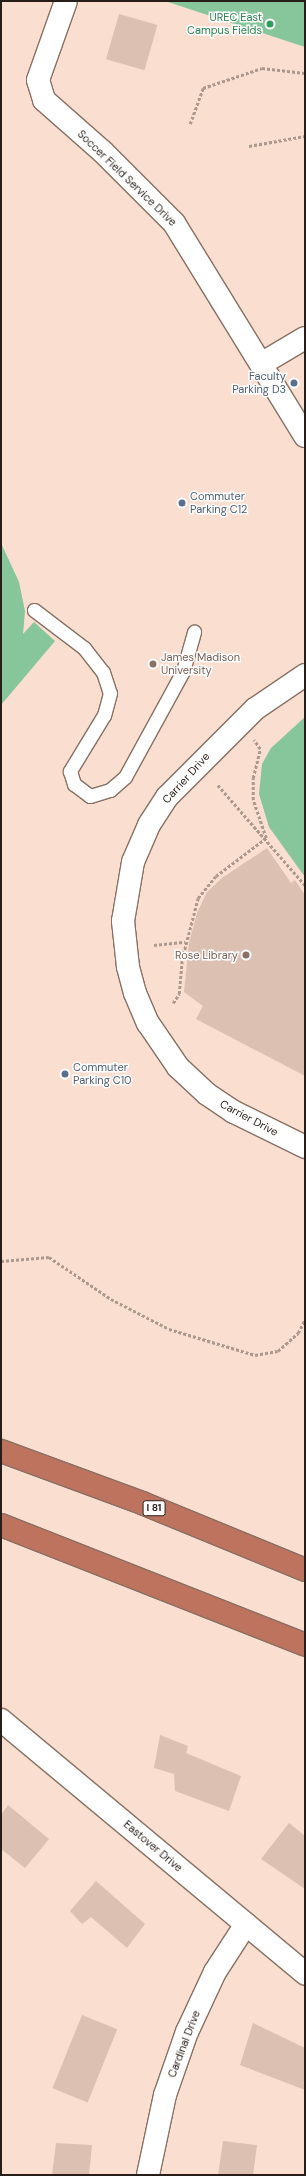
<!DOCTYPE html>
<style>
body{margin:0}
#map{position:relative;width:306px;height:2176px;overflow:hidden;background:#faded0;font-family:"DM Sans",sans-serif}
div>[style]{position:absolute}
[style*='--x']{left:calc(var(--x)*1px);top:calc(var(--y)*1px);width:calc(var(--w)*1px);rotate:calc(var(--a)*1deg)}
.green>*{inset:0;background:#87c59b}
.building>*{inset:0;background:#dcc1b3;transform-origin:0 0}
.path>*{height:2.5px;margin-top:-1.25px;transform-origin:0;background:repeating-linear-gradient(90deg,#ad988d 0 3px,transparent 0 5px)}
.roads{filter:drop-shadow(1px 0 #887063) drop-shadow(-1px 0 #887063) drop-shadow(0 1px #887063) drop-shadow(0 -1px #887063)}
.lane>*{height:13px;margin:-6.5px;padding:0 6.5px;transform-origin:6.5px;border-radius:6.5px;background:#fff}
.street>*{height:22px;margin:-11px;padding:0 11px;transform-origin:11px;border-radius:11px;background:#fff}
.secondary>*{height:22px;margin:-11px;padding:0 11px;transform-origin:11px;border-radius:11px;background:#fff}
.highway>*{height:22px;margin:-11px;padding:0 11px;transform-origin:11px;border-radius:11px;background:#be735e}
.dots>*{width:11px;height:11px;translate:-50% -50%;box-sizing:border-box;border:2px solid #fff;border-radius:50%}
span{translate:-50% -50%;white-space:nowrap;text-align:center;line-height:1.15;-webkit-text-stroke:3px #fff;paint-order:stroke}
.shield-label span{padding:1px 3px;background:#fff;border:1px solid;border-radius:3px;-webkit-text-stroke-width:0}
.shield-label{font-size:10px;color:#281e19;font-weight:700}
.leisure-label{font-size:11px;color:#27864d}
.right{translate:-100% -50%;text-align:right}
.street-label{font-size:11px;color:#281e19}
.service-label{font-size:11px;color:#4e5e75}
.left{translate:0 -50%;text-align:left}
.education-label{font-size:11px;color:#785e54}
.frame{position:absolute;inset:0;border:2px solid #281e19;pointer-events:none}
</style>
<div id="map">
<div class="green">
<div style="clip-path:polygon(165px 1px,305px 1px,305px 47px)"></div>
<div style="clip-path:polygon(1px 543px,19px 582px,25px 611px,23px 634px,34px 622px,55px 641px,1px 705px)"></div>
<div style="clip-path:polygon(305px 717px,305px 877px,269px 827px,259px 794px,262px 764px,271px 748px)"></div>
</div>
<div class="building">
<div style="left:119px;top:14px;width:40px;height:47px;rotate:16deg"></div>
<div style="clip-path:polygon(267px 848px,291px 883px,295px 880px,305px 895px,305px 1076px,196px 1019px,203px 1006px,184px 992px,189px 943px,197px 913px,207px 892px,222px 878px)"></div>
<div style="clip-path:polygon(160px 1735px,188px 1746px,186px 1753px,241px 1776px,229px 1811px,175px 1791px,174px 1774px,154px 1768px)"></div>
<div style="clip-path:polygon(8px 1805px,49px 1839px,25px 1868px,1px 1849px,1px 1815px)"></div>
<div style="clip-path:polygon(289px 1823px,305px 1836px,305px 1889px,261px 1859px)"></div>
<div style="clip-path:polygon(96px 1881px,145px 1924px,127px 1948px,91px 1917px,82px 1924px,70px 1911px)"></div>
<div style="left:82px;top:2015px;width:38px;height:79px;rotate:22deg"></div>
<div style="clip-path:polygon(253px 2023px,305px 2048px,305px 2090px,240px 2065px)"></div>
<div style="clip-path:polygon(223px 2141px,257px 2145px,253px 2175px,218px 2175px)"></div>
<div style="clip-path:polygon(56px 2143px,92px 2145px,89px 2175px,52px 2175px)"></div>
</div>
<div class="path">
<div style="--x:190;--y:124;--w:38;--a:-70"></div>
<div style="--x:203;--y:88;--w:62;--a:-18.7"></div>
<div style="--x:262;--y:68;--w:43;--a:6.6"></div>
<div style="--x:249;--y:146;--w:57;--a:-10.1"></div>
<div style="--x:218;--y:785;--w:133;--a:49"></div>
<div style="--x:154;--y:945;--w:31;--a:-6"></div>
<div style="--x:173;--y:1003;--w:11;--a:-56"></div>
<div style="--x:179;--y:994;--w:35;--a:-85"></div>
<div style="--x:182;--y:959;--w:63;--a:-75.3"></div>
<div style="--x:198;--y:898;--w:28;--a:-51"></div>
<div style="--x:216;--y:876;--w:63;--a:-37.2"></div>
<div style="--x:266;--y:838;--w:40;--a:-108.9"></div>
<div style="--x:253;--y:800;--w:22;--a:-90"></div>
<div style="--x:253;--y:778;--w:30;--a:-76"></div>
<div style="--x:260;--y:749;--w:11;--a:-124"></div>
<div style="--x:1;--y:1261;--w:48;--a:-4.8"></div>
<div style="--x:49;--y:1257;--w:75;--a:34.1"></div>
<div style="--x:111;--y:1299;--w:65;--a:27.3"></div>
<div style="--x:169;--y:1329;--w:90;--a:16.8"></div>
<div style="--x:255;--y:1355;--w:23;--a:-10"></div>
<div style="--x:278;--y:1351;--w:27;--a:-42"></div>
<div style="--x:298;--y:1333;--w:16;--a:-63"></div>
</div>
<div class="roads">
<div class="lane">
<div style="--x:34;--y:610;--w:63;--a:37.2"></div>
<div style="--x:84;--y:648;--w:31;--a:52"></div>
<div style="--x:103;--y:672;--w:22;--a:72"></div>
<div style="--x:110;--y:693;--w:23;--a:105"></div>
<div style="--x:104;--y:715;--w:66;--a:121.3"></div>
<div style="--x:70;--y:771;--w:14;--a:73"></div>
<div style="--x:74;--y:784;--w:20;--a:37"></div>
<div style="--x:90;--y:796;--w:21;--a:-17"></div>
<div style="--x:110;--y:790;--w:20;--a:-41"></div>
<div style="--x:125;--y:777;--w:121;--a:-61.3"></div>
<div style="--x:183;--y:671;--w:41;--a:-74.2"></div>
</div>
<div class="street">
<div style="--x:66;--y:1;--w:84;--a:109.5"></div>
<div style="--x:38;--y:80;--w:21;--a:73"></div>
<div style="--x:44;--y:100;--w:79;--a:41.4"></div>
<div style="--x:103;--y:152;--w:100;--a:45"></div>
<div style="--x:174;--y:223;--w:250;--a:58.4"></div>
<div style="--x:261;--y:364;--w:51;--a:-30.6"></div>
<div style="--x:148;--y:2175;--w:82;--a:-78"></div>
<div style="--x:165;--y:2095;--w:67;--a:-70.8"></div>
<div style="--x:187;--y:2032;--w:66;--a:-65"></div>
<div style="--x:215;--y:1972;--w:57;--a:-57.1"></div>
</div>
<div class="secondary">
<div style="--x:305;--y:675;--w:60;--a:145.8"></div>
<div style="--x:255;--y:709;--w:124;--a:135"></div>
<div style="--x:167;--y:797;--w:33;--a:123"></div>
<div style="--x:149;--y:825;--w:40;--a:113.4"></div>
<div style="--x:133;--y:862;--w:60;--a:99.6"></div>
<div style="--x:123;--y:921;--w:46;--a:83.8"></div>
<div style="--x:128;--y:967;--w:27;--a:75"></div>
<div style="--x:135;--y:993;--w:33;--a:67"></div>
<div style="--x:148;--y:1023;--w:53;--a:55.7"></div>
<div style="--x:178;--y:1067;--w:40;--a:43"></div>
<div style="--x:207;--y:1094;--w:32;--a:34"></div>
<div style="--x:234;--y:1112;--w:79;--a:26.2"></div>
<div style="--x:1;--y:1720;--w:396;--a:39.8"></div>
</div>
<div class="highway">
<div style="--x:1;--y:1451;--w:150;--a:20.2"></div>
<div style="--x:142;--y:1503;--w:176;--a:22.3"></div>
<div style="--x:1;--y:1525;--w:327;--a:21.5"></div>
</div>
</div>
<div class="dots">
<div style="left:270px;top:24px;background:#2e9e5b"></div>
<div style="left:294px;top:383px;background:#5c6f8a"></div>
<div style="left:182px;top:503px;background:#5c6f8a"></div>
<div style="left:153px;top:664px;background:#8d6e63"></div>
<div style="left:246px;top:955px;background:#8d6e63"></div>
<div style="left:65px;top:1074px;background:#5c6f8a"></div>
</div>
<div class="shield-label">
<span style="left:154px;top:1508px">I 81</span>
</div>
<div class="leisure-label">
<span class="right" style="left:262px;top:24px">UREC East<br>Campus Fields</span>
</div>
<div class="street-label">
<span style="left:127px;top:178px;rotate:44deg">Soccer Field Service Drive</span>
<span style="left:186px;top:778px;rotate:-48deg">Carrier Drive</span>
<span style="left:249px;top:1118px;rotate:28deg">Carrier Drive</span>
<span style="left:153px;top:1846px;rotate:40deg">Eastover Drive</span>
<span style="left:184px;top:2044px;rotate:-69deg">Cardinal Drive</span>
</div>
<div class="service-label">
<span class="right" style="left:286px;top:383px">Faculty<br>Parking D3</span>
<span class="left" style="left:190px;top:503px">Commuter<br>Parking C12</span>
<span class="left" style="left:73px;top:1074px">Commuter<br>Parking C10</span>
</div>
<div class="education-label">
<span class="left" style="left:161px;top:664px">James Madison<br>University</span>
<span class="right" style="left:238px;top:955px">Rose Library</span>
</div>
<div class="frame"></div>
</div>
